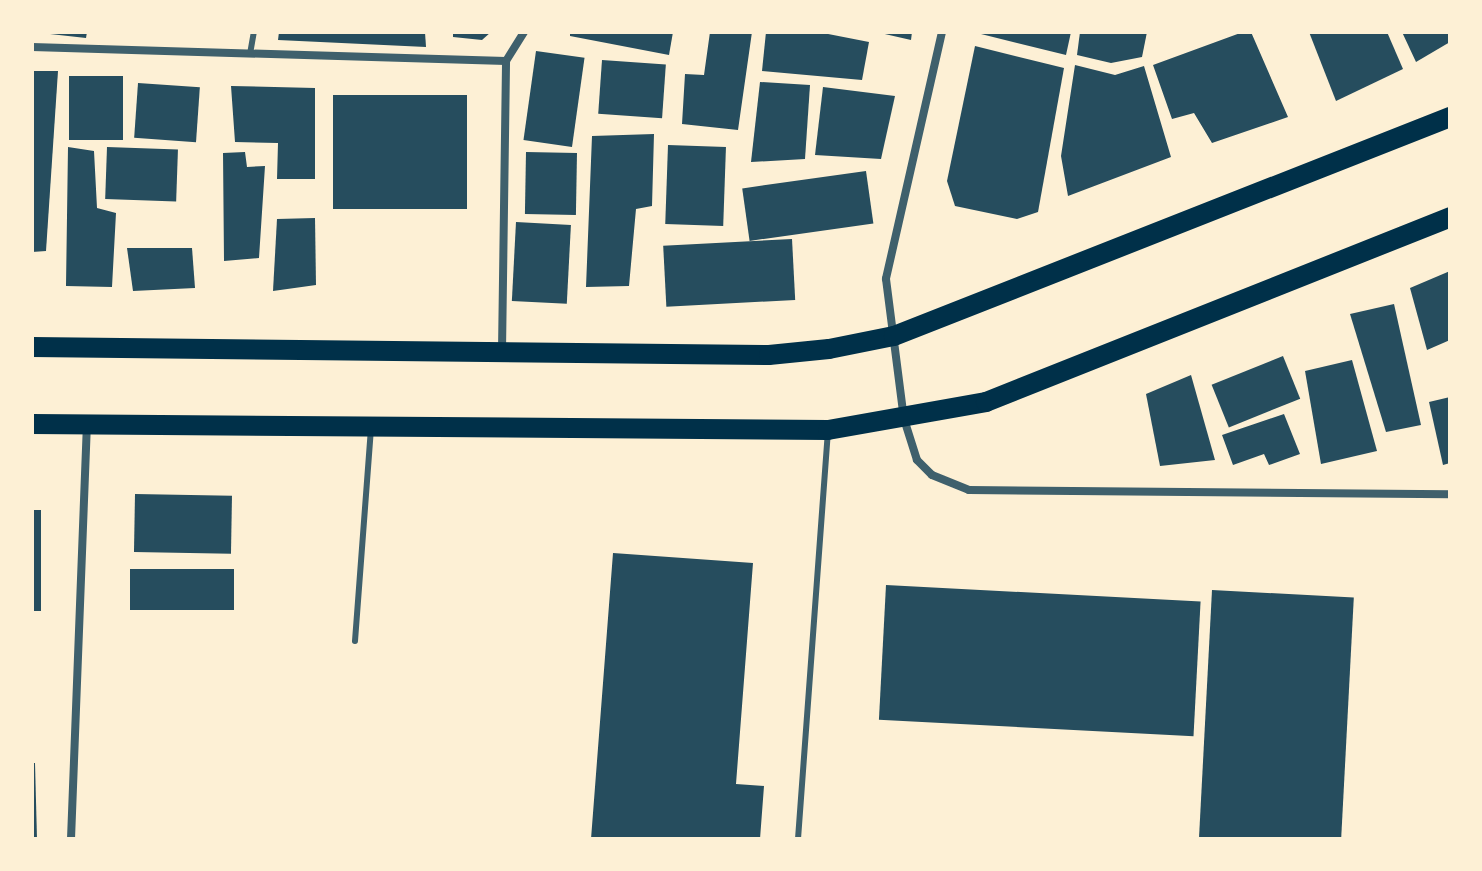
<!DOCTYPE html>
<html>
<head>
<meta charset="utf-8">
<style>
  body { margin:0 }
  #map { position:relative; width:1482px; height:871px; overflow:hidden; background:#fdf0d5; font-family:"Nunito Sans",sans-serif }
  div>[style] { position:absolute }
  .building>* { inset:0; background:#264d5e; transform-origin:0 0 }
  .service>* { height:6px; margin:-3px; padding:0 3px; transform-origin:3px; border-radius:3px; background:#3f606c }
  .minor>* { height:8px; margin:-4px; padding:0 4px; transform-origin:4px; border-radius:4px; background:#3f606c }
  .primary>* { height:20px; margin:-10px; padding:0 10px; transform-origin:10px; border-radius:10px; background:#003049 }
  span { translate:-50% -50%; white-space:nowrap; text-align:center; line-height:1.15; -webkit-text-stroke:6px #fdf0d5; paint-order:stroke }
  .frame { position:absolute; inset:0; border:34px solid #fdf0d5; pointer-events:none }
</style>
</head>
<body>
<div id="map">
  <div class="building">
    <i style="clip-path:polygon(32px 32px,87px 32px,86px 38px)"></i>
    <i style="clip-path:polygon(279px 32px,425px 32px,426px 47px,278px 40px)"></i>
    <i style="clip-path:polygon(453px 32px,491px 32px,482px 40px,453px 37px)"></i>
    <i style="clip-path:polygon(570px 32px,673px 32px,669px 55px,570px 36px)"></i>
    <i style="clip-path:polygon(710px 32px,752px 32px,738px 130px,682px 124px,685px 74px,704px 75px)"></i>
    <i style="clip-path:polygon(766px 32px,818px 32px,869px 42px,862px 80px,762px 71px)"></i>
    <i style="clip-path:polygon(876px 32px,912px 32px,911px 40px)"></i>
    <i style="clip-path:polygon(973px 32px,1071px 32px,1066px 55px)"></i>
    <i style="clip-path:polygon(1080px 32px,1147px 32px,1142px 57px,1111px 63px,1077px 55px)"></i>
    <i style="clip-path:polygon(1243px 32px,1251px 32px,1288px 117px,1212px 143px,1194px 113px,1172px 119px,1153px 65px)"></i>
    <i style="clip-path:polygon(1309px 32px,1387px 32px,1403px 69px,1336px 101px)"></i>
    <i style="clip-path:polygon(1402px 32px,1450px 32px,1450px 42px,1416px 62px)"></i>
    <i style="clip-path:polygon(975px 46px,1064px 68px,1038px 212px,1017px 219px,955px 206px,947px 181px)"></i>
    <i style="left:536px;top:51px;width:49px;height:90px;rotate:8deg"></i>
    <i style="left:602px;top:60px;width:64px;height:54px;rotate:4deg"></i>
    <i style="clip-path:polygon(1075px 65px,1115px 75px,1144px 66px,1171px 157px,1068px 196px,1061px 156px)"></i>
    <i style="clip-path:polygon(32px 71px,58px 71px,46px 251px,32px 252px)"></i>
    <i style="left:69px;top:76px;width:54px;height:64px"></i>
    <i style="clip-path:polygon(760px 82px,810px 85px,805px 159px,751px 162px)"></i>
    <i style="left:138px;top:83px;width:62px;height:55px;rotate:4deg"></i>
    <i style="clip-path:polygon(231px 86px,315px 88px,315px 179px,277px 179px,278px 143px,235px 142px)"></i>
    <i style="clip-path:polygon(823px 87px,895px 96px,881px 159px,815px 155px)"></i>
    <i style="left:333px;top:95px;width:134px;height:114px"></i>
    <i style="clip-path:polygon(654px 134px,652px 206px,636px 209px,629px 286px,586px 287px,592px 136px)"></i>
    <i style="left:668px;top:145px;width:58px;height:79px;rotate:2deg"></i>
    <i style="clip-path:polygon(68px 147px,94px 151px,97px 208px,116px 213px,112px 287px,66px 286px)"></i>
    <i style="left:107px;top:147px;width:71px;height:52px;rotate:2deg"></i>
    <i style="clip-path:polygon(245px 152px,247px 167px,265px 166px,259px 258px,224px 261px,223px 153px)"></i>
    <i style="left:526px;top:152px;width:51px;height:62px;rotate:1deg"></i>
    <i style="left:866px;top:171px;width:53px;height:125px;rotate:82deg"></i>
    <i style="clip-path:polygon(315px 218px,316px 285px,273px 291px,277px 219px)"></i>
    <i style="left:516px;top:222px;width:55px;height:79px;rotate:3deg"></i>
    <i style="left:792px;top:239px;width:61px;height:129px;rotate:87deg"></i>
    <i style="clip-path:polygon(127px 248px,192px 248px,195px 288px,133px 291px)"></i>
    <i style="clip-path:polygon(1450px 271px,1450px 340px,1427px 350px,1410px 288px)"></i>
    <i style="clip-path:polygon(1394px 304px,1421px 425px,1386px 432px,1350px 314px)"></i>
    <i style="left:1283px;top:356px;width:46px;height:77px;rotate:68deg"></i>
    <i style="clip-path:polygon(1352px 360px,1377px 451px,1321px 464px,1305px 371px)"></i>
    <i style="clip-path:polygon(1191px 375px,1215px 460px,1160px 466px,1146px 394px)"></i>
    <i style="clip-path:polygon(1450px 397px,1450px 463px,1443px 465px,1429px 402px)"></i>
    <i style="clip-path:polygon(1284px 414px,1300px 454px,1269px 465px,1264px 454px,1233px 465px,1222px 435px)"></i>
    <i style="left:135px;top:494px;width:97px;height:58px;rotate:1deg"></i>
    <i style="left:32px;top:510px;width:9px;height:101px"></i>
    <i style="clip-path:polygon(613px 553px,753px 563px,736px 784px,764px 786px,760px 839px,591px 839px)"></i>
    <i style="left:130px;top:569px;width:104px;height:41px"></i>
    <i style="left:886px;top:585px;width:315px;height:135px;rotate:3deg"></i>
    <i style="left:1212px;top:590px;width:142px;height:249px;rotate:3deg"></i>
    <i style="clip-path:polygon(32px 763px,35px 763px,37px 839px,32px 839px)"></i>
  </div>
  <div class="service">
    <i style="left:250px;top:54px;width:22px;rotate:-80deg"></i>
    <i style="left:355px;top:641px;width:213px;rotate:-85.7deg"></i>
    <i style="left:798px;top:839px;width:408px;rotate:-85.8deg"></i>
  </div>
  <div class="minor">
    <i style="left:942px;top:32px;width:253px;rotate:102.8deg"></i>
    <i style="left:886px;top:279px;width:141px;rotate:82.7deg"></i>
    <i style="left:904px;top:419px;width:43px;rotate:72.4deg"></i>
    <i style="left:917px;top:460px;width:21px;rotate:45deg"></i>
    <i style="left:932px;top:475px;width:40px;rotate:22deg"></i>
    <i style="left:969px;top:490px;width:481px;rotate:0.5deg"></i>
    <i style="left:32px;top:47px;width:474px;rotate:1.7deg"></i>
    <i style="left:506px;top:61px;width:34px;rotate:-58deg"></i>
    <i style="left:502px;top:351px;width:290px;rotate:-89.2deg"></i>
    <i style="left:71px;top:839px;width:413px;rotate:-87.8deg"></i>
  </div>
  <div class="primary">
    <i style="left:32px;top:347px;width:737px;rotate:0.62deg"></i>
    <i style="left:769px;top:355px;width:60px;rotate:-5.7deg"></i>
    <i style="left:829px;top:349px;width:66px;rotate:-11.3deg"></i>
    <i style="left:894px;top:336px;width:598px;rotate:-21.5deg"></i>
    <i style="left:32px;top:424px;width:796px;rotate:0.43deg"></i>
    <i style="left:828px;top:430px;width:160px;rotate:-10deg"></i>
    <i style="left:986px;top:402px;width:500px;rotate:-21.7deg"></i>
  </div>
  <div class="frame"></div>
</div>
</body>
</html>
